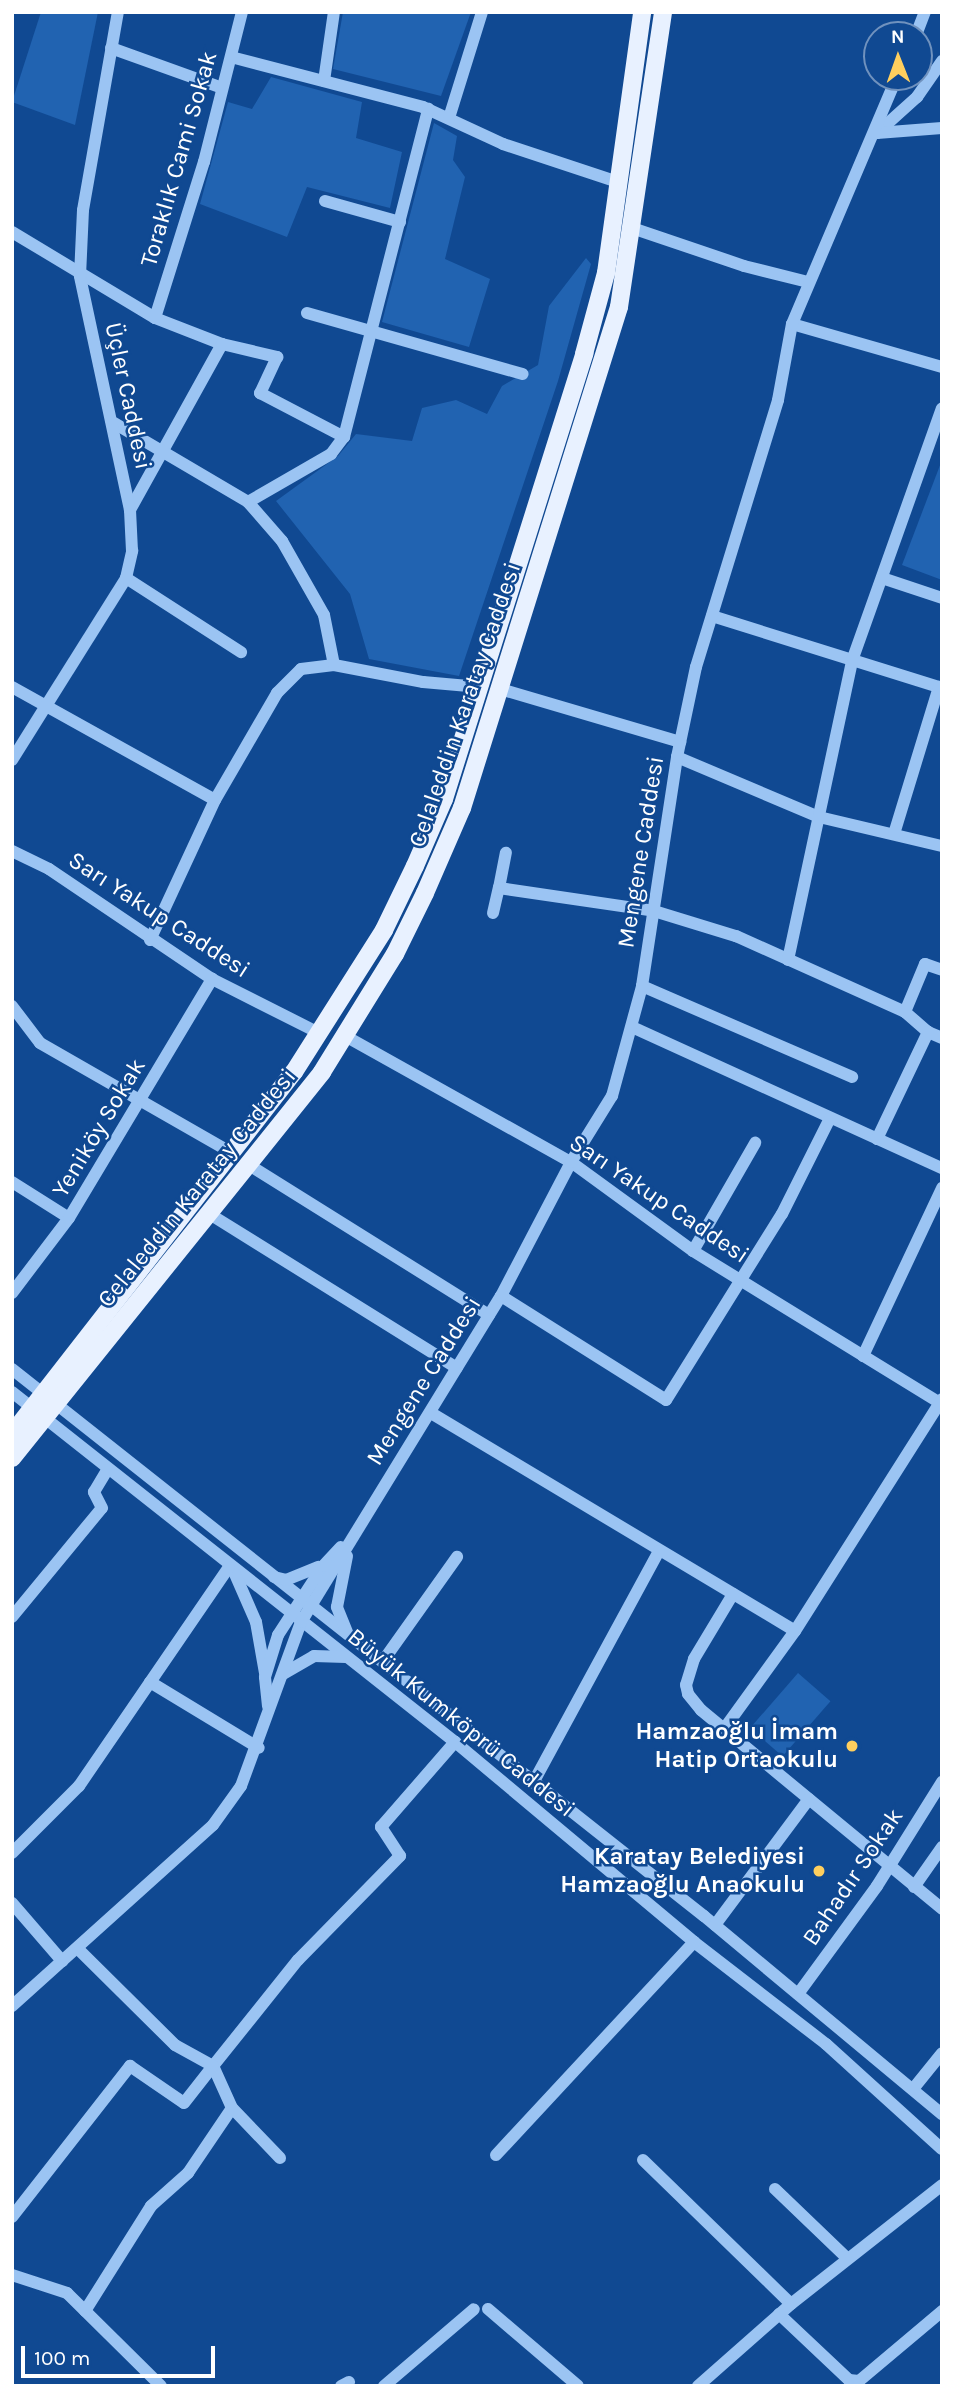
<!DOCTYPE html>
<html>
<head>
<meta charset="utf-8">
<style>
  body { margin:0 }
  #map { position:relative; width:954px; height:2398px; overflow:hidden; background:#104992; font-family:Karla,sans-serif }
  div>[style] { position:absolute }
  .green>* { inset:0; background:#2163b1; transform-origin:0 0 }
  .minor>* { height:12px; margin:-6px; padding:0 6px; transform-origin:6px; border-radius:6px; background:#9bc4f3 }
  .major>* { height:18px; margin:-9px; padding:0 9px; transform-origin:9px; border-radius:9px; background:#e8f1ff }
  .dots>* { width:19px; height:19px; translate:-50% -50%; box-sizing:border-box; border:4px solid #104992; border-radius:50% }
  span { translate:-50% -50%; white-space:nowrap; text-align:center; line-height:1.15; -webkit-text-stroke:5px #104992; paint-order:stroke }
  .street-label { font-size:24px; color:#fff }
  .poi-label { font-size:24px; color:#fff; font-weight:700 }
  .right { translate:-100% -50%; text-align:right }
  .frame { position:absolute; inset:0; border:14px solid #fff; pointer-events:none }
  .north { position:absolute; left:863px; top:21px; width:70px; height:70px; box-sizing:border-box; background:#104992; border:2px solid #7092be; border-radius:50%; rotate:359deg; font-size:19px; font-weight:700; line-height:28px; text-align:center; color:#fff }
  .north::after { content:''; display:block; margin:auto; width:24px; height:32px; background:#ffcf5e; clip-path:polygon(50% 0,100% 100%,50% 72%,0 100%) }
  .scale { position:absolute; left:21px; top:2346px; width:194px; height:32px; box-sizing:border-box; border:4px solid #fff; border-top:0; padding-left:9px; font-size:21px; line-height:24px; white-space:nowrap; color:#fff; -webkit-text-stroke:5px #104992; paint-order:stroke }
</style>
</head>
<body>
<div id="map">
  <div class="green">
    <i style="clip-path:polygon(41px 12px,98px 12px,75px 125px,12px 102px)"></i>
    <i style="clip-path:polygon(343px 12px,471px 12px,441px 96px,333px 69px)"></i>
    <i style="clip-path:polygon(271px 77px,362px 102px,356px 138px,402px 152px,390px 208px,307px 187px,287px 237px,200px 204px,228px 102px,252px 109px)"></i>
    <i style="clip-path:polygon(434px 123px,457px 136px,453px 160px,465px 177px,445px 259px,490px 279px,469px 347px,382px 322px)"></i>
    <i style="clip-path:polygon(586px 258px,591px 264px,558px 381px,459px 676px,369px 659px,350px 594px,276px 501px,338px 456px,356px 434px,412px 441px,422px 408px,456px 400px,487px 414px,502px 386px,538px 365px,549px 306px)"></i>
    <i style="clip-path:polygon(942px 460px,942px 580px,902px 565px)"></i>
    <i style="left:798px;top:1673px;width:43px;height:73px;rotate:41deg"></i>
  </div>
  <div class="minor">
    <i style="left:916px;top:35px;width:25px;rotate:-69deg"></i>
    <i style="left:111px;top:48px;width:118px;rotate:19.8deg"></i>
    <i style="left:231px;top:57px;width:198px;rotate:14.6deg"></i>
    <i style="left:423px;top:107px;width:88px;rotate:24.8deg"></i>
    <i style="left:503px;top:144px;width:121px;rotate:18.3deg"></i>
    <i style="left:324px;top:81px;width:70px;rotate:-81.8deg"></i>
    <i style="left:449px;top:118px;width:111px;rotate:-72.7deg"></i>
    <i style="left:877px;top:133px;width:54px;rotate:-42deg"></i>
    <i style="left:917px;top:97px;width:44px;rotate:-55.2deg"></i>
    <i style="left:877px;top:133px;width:65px;rotate:-4.4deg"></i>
    <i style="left:325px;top:201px;width:78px;rotate:15.6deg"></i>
    <i style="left:632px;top:228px;width:118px;rotate:18.7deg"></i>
    <i style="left:744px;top:266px;width:66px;rotate:14deg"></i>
    <i style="left:12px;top:232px;width:167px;rotate:31deg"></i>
    <i style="left:155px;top:318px;width:72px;rotate:21.2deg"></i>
    <i style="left:222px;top:344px;width:190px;rotate:119deg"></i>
    <i style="left:307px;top:313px;width:224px;rotate:15.8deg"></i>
    <i style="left:155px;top:318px;width:164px;rotate:-72.6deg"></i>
    <i style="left:204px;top:162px;width:155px;rotate:-75.8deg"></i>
    <i style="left:792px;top:324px;width:156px;rotate:16deg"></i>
    <i style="left:222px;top:344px;width:57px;rotate:13.3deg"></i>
    <i style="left:277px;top:357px;width:40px;rotate:115deg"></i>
    <i style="left:260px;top:393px;width:95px;rotate:27.6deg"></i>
    <i style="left:114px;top:423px;width:156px;rotate:30.5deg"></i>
    <i style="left:248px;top:502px;width:52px;rotate:48.9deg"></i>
    <i style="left:282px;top:541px;width:85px;rotate:60.4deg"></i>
    <i style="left:324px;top:615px;width:51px;rotate:78.7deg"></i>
    <i style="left:248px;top:502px;width:96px;rotate:-30deg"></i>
    <i style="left:331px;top:454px;width:21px;rotate:-53deg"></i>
    <i style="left:344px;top:437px;width:339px;rotate:-75.6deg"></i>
    <i style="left:126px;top:578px;width:137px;rotate:32.8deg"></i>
    <i style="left:882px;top:578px;width:63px;rotate:18.4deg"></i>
    <i style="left:712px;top:616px;width:241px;rotate:17.4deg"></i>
    <i style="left:12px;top:687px;width:232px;rotate:29.1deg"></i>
    <i style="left:500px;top:689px;width:188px;rotate:16.4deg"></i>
    <i style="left:677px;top:757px;width:154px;rotate:22.9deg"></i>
    <i style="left:819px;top:817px;width:126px;rotate:13.3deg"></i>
    <i style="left:12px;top:760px;width:215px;rotate:-57.9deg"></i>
    <i style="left:126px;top:578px;width:28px;rotate:-77deg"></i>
    <i style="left:132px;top:551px;width:41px;rotate:-92.8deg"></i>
    <i style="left:130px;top:510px;width:239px;rotate:-102.1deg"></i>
    <i style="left:80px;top:276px;width:66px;rotate:-87.4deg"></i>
    <i style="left:83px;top:210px;width:201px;rotate:-80deg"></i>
    <i style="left:894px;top:834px;width:154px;rotate:-73deg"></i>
    <i style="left:12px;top:851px;width:41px;rotate:25.9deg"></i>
    <i style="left:49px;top:869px;width:197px;rotate:34deg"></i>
    <i style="left:212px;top:979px;width:122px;rotate:26.8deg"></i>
    <i style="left:499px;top:888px;width:36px;rotate:-79deg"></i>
    <i style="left:493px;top:913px;width:26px;rotate:-77deg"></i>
    <i style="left:499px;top:888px;width:157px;rotate:8.4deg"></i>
    <i style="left:654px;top:911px;width:86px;rotate:17deg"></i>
    <i style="left:736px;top:936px;width:185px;rotate:24.2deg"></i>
    <i style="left:905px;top:1012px;width:30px;rotate:41deg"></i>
    <i style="left:150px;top:940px;width:154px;rotate:-65.1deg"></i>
    <i style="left:215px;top:800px;width:124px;rotate:-59.9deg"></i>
    <i style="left:277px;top:693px;width:34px;rotate:-45deg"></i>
    <i style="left:301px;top:669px;width:33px;rotate:-7deg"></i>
    <i style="left:334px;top:665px;width:91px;rotate:10.8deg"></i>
    <i style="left:423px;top:682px;width:57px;rotate:5deg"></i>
    <i style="left:788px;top:960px;width:309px;rotate:-77.9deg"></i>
    <i style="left:853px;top:658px;width:265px;rotate:-70.4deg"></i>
    <i style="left:642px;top:986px;width:229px;rotate:23.4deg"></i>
    <i style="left:12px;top:1006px;width:46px;rotate:52.9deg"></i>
    <i style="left:40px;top:1043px;width:219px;rotate:29.8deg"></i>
    <i style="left:905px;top:1012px;width:52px;rotate:-67.4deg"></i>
    <i style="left:925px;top:964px;width:18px;rotate:19deg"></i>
    <i style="left:632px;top:1027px;width:341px;rotate:24.5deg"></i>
    <i style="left:347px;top:1037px;width:257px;rotate:29.2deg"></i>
    <i style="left:571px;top:1162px;width:151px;rotate:36.1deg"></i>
    <i style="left:693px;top:1251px;width:292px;rotate:31.6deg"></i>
    <i style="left:877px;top:1139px;width:119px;rotate:-64.5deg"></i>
    <i style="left:928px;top:1032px;width:15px;rotate:23deg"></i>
    <i style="left:249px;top:1165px;width:283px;rotate:32deg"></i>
    <i style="left:12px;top:1182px;width:67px;rotate:32.3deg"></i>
    <i style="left:208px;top:1213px;width:293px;rotate:31.9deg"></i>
    <i style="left:693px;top:1251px;width:125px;rotate:-60.1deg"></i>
    <i style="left:12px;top:1293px;width:94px;rotate:-52.8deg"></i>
    <i style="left:69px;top:1218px;width:279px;rotate:-59.1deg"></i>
    <i style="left:501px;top:1296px;width:195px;rotate:32.2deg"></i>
    <i style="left:666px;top:1400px;width:219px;rotate:-58.1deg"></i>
    <i style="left:782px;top:1214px;width:107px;rotate:-63.4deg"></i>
    <i style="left:863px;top:1356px;width:186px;rotate:-64.8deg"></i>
    <i style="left:12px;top:1369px;width:882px;rotate:38.33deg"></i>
    <i style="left:704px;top:1916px;width:310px;rotate:39.8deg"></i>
    <i style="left:12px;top:1392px;width:565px;rotate:38.31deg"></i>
    <i style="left:455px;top:1742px;width:312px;rotate:39.9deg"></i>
    <i style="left:694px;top:1942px;width:167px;rotate:37.7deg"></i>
    <i style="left:826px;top:2044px;width:156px;rotate:42.2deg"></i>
    <i style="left:431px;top:1413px;width:424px;rotate:30.9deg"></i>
    <i style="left:235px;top:1574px;width:52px;rotate:66.4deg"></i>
    <i style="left:256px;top:1622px;width:52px;rotate:80deg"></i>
    <i style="left:274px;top:1577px;width:12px;rotate:14deg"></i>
    <i style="left:286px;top:1580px;width:35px;rotate:-22deg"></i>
    <i style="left:733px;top:1594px;width:76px;rotate:121deg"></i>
    <i style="left:694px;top:1659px;width:27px;rotate:107deg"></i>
    <i style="left:686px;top:1685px;width:9px;rotate:77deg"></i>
    <i style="left:688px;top:1694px;width:21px;rotate:51deg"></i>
    <i style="left:701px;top:1710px;width:313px;rotate:39.5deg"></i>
    <i style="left:12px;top:1617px;width:141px;rotate:-50.5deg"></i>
    <i style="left:102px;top:1508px;width:18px;rotate:-117deg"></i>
    <i style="left:94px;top:1492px;width:26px;rotate:-59deg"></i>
    <i style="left:347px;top:1632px;width:27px;rotate:-112deg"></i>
    <i style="left:337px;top:1607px;width:52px;rotate:-78.9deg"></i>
    <i style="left:383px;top:1661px;width:128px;rotate:-54.6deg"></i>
    <i style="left:283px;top:1674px;width:36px;rotate:-30deg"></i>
    <i style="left:314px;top:1656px;width:32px;rotate:2deg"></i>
    <i style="left:150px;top:1682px;width:127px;rotate:31.2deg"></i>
    <i style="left:268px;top:1706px;width:29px;rotate:-96deg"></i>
    <i style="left:265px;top:1677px;width:44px;rotate:-72.8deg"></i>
    <i style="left:278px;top:1635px;width:82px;rotate:-56.9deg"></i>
    <i style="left:323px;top:1566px;width:26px;rotate:-47deg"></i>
    <i style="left:724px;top:1729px;width:121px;rotate:-54.1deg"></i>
    <i style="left:795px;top:1631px;width:275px;rotate:-57.6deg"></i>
    <i style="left:533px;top:1783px;width:264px;rotate:-61.5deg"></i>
    <i style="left:12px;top:1853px;width:95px;rotate:-45deg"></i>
    <i style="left:79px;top:1786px;width:265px;rotate:-55.6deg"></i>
    <i style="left:914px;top:1887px;width:49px;rotate:-55deg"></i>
    <i style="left:12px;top:1903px;width:77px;rotate:49.2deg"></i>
    <i style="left:715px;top:1925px;width:157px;rotate:-53.3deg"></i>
    <i style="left:798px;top:1994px;width:134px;rotate:-53.8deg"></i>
    <i style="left:877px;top:1886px;width:123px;rotate:-58deg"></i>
    <i style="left:12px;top:2006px;width:270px;rotate:-42deg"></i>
    <i style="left:213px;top:1825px;width:48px;rotate:-54.3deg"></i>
    <i style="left:241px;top:1786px;width:175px;rotate:-69.9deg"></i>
    <i style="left:301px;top:1622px;width:382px;rotate:-58.5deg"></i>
    <i style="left:501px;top:1296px;width:151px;rotate:-62.4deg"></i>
    <i style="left:571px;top:1162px;width:78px;rotate:-58.2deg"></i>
    <i style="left:612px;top:1096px;width:114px;rotate:-74.7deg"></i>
    <i style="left:642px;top:986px;width:232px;rotate:-81.3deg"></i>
    <i style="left:677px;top:757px;width:92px;rotate:-78.1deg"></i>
    <i style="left:696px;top:667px;width:279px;rotate:-72.9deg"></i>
    <i style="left:778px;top:400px;width:77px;rotate:-79.6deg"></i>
    <i style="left:792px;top:324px;width:268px;rotate:-67deg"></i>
    <i style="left:913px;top:2089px;width:46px;rotate:-51.1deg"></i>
    <i style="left:496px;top:2155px;width:291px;rotate:-47.1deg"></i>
    <i style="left:280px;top:2158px;width:69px;rotate:-133.8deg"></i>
    <i style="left:232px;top:2108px;width:46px;rotate:-114.3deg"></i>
    <i style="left:213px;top:2066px;width:136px;rotate:-51.3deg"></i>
    <i style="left:298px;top:1960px;width:146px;rotate:-45.6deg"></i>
    <i style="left:400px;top:1856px;width:35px;rotate:-123deg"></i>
    <i style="left:381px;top:1827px;width:113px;rotate:-49deg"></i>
    <i style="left:643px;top:2160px;width:206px;rotate:44.2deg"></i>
    <i style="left:775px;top:2189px;width:100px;rotate:43.8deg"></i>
    <i style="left:12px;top:2217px;width:192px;rotate:-52deg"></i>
    <i style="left:130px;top:2066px;width:65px;rotate:34.4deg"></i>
    <i style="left:184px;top:2103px;width:47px;rotate:-51.9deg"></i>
    <i style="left:213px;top:2066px;width:43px;rotate:-151.1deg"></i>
    <i style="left:175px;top:2045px;width:136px;rotate:-135.3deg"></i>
    <i style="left:12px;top:2275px;width:58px;rotate:18.1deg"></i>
    <i style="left:67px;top:2293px;width:132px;rotate:44.7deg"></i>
    <i style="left:488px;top:2309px;width:118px;rotate:40.5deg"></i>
    <i style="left:85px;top:2311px;width:124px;rotate:-57.8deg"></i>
    <i style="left:151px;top:2206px;width:50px;rotate:-41.7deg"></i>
    <i style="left:188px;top:2173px;width:78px;rotate:-55.9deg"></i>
    <i style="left:779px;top:2314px;width:96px;rotate:43.3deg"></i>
    <i style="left:849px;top:2380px;width:10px;rotate:6deg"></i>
    <i style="left:859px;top:2381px;width:109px;rotate:-40.1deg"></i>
    <i style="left:341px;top:2386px;width:9px;rotate:-27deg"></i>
    <i style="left:384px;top:2386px;width:118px;rotate:-40.5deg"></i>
    <i style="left:698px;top:2386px;width:124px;rotate:-41.4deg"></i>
    <i style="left:791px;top:2304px;width:192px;rotate:-38.2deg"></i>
  </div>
  <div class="major">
    <i style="left:12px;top:1434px;width:459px;rotate:-52.1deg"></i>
    <i style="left:294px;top:1072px;width:168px;rotate:-57.6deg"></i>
    <i style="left:384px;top:930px;width:71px;rotate:-64.2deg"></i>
    <i style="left:415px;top:866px;width:73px;rotate:-66.6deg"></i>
    <i style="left:444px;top:799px;width:467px;rotate:-72.5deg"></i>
    <i style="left:584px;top:354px;width:84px;rotate:-74.8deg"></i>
    <i style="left:606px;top:273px;width:263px;rotate:-82.1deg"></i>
    <i style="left:12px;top:1458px;width:495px;rotate:-51.2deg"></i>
    <i style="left:322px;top:1072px;width:139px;rotate:-58.3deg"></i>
    <i style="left:395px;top:954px;width:68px;rotate:-63.8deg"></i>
    <i style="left:425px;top:893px;width:93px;rotate:-66.5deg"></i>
    <i style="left:462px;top:808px;width:525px;rotate:-72.6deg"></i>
    <i style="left:619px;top:307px;width:298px;rotate:-81.5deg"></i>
  </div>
  <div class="dots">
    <i style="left:852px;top:1746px;background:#ffcf5e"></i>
    <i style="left:819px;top:1871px;background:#ffcf5e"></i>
  </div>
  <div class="street-label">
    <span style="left:179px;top:159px;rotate:-74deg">Toraklık Cami Sokak</span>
    <span style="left:128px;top:396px;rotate:78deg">Üçler Caddesi</span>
    <span style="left:465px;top:705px;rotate:-71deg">Celaleddin Karatay Caddesi</span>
    <span style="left:641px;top:852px;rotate:-81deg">Mengene Caddesi</span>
    <span style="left:159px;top:915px;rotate:33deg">Sarı Yakup Caddesi</span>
    <span style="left:99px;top:1128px;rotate:-59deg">Yeniköy Sokak</span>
    <span style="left:197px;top:1188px;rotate:-51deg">Celaleddin Karatay Caddesi</span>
    <span style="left:659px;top:1199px;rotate:34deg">Sarı Yakup Caddesi</span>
    <span style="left:424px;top:1381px;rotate:-58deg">Mengene Caddesi</span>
    <span style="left:461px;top:1723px;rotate:39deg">Büyük Kumköprü Caddesi</span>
    <span style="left:853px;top:1877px;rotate:-56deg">Bahadır Sokak</span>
  </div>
  <div class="poi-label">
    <span class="right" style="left:838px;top:1746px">Hamzaoğlu İmam<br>Hatip Ortaokulu</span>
    <span class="right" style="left:805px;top:1871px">Karatay Belediyesi<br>Hamzaoğlu Anaokulu</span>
  </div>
  <div class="frame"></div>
  <div class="north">N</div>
  <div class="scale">100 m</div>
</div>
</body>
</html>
